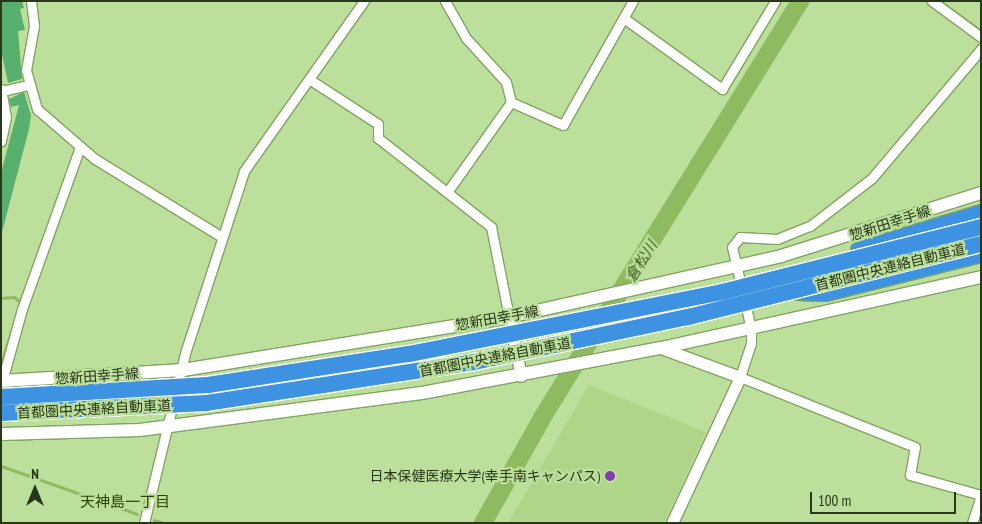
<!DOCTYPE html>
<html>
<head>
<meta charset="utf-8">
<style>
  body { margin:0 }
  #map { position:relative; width:982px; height:524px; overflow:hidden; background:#bcdf9b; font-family:"PT Sans Narrow","Noto Sans JP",sans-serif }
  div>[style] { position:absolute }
  .built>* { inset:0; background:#afd589 }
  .stream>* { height:3px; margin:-1.5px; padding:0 1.5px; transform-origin:1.5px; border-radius:1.5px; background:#8fbb60 }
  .river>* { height:18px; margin:-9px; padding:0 9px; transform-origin:9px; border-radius:9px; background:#8fbb60 }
  .building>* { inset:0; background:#58b06f }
  .roads { filter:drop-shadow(1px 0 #82a362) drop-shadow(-1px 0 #82a362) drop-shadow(0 1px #82a362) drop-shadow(0 -1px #82a362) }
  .minor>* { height:9px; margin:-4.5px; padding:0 4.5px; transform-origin:4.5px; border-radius:4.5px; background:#fff }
  .tertiary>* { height:11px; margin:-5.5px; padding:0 5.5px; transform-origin:5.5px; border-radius:5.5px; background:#fff }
  .secondary>* { height:12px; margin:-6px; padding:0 6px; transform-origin:6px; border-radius:6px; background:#fff }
  .motorway>* { height:16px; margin:-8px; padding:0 8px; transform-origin:8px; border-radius:8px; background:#3d92e2 }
  .bridges { filter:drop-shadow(1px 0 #fff) drop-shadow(-1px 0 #fff) drop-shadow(0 1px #fff) drop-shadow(0 -1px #fff) }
  .motorway-bridge>* { height:16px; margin:-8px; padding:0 8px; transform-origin:8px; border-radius:8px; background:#3d92e2 }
  .dots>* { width:14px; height:14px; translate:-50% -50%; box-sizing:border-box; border:2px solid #bcdf9b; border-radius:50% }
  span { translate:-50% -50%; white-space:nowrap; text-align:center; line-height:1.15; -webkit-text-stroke:4.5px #bcdf9b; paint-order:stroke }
  .street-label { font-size:14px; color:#28361b }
  .poi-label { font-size:14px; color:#28361b }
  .right { translate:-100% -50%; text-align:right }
  .water-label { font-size:15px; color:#3a5617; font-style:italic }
  .neighbourhood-label { font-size:15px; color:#2a4600 }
  .frame { position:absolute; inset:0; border:2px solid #28361b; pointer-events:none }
  .north { position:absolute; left:10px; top:464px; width:50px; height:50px; -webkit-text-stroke:4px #bcdf9b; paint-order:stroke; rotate:0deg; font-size:14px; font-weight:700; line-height:20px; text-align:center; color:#28361b }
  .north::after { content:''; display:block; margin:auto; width:18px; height:22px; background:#28361b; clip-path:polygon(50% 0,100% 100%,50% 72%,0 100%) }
  .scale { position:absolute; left:810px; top:492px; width:146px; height:22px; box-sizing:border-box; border:2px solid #28361b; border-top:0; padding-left:6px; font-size:15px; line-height:18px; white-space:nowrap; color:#28361b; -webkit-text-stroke:4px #bcdf9b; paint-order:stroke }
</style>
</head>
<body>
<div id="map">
  <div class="built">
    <i style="clip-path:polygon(589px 385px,706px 432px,664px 523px,508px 523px)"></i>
  </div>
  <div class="stream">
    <i style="left:940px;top:1px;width:51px;rotate:36.2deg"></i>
    <i style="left:1px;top:298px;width:13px;rotate:-4deg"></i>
    <i style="left:14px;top:297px;width:6px;rotate:39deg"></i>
    <i style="left:2px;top:361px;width:34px;rotate:-73deg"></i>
    <i style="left:1px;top:466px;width:144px;rotate:19.4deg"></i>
    <i style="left:154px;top:520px;width:10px;rotate:17deg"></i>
  </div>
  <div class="river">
    <i style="left:483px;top:523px;width:126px;rotate:-60.6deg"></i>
    <i style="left:545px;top:413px;width:485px;rotate:-58.2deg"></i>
  </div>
  <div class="building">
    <i style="clip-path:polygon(1px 1px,22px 1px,24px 8px,20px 9px,25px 30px,18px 31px,22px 79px,8px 83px,1px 50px)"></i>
    <i style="clip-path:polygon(24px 92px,31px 115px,29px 129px,1px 236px,1px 173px,19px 105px,11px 107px,9px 99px)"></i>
  </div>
  <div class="roads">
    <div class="minor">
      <i style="left:31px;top:1px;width:25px;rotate:83deg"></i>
      <i style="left:34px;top:26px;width:45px;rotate:100.3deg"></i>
      <i style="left:26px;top:70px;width:41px;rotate:74.2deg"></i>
      <i style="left:37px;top:109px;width:77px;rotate:40.8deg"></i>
      <i style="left:95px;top:159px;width:149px;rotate:31.6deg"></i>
      <i style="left:445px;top:1px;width:43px;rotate:60.4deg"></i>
      <i style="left:466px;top:38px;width:59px;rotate:47.7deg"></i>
      <i style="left:506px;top:82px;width:21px;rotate:76deg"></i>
      <i style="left:511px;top:102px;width:109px;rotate:125.3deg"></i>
      <i style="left:932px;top:1px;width:61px;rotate:36.3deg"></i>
      <i style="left:625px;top:19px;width:120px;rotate:35.8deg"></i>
      <i style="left:722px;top:89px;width:103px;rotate:-58.9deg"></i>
      <i style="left:309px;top:79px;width:82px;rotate:33.1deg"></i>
      <i style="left:378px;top:124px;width:14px;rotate:90deg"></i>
      <i style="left:378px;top:138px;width:144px;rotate:38.2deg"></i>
      <i style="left:491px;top:227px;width:92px;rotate:78.7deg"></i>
      <i style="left:1px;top:89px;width:28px;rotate:80deg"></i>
      <i style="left:6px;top:117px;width:25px;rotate:102deg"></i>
      <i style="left:2px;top:91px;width:27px;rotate:-13deg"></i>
      <i style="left:511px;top:102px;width:57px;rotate:23.9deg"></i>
      <i style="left:563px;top:125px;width:142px;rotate:-60.6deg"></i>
      <i style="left:2px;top:381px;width:75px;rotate:-74.5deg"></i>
      <i style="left:22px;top:309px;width:172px;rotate:-70.3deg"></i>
      <i style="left:981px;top:495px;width:74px;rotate:-164.3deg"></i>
      <i style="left:910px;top:475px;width:28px;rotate:-80deg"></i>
      <i style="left:915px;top:447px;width:188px;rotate:-158.2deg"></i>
      <i style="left:740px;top:377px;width:35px;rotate:-72deg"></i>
      <i style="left:751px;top:344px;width:15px;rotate:-90deg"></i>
      <i style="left:751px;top:329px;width:84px;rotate:-103deg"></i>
      <i style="left:732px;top:247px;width:13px;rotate:-51deg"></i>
      <i style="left:740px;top:237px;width:37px;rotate:3deg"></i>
      <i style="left:777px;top:239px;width:35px;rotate:-22deg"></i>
      <i style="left:810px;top:226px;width:78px;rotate:-37.7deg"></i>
      <i style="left:872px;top:178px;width:169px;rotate:-49.8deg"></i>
      <i style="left:144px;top:523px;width:178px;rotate:-76.4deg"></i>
      <i style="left:186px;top:350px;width:188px;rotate:-72deg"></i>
      <i style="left:244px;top:171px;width:208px;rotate:-54.8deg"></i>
      <i style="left:972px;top:523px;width:29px;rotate:-72deg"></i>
    </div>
    <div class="tertiary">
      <i style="left:509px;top:317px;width:60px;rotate:78.5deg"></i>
      <i style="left:661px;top:348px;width:84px;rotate:20.2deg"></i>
      <i style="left:740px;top:377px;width:161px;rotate:115deg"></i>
    </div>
    <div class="secondary">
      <i style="left:1px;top:381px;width:182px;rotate:-3.5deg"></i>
      <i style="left:183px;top:370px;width:330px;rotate:-9.2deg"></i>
      <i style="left:509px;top:317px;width:279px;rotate:-12.6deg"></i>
      <i style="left:781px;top:256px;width:210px;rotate:-17.5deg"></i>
      <i style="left:1px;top:434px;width:139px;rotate:-1.6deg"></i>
      <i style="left:140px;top:430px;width:284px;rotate:-7.5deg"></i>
      <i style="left:422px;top:393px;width:243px;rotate:-10.7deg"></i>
      <i style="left:661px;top:348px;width:328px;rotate:-12.5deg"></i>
    </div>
    <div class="motorway">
      <i style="left:859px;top:250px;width:127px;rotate:-16.9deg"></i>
      <i style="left:798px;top:292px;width:28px;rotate:2deg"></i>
      <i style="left:826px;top:293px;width:160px;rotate:-14.1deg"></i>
    </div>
  </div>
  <div class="bridges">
    <div class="motorway-bridge">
      <i style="left:1px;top:397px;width:207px;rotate:-3.3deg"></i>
      <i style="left:208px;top:385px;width:203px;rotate:-8.8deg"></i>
      <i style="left:409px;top:354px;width:319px;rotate:-11.2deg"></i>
      <i style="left:722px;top:292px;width:267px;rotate:-14.1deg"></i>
      <i style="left:1px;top:413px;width:206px;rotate:-2.8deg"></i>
      <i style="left:207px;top:403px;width:270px;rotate:-8.7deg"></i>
      <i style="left:474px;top:362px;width:219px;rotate:-11.9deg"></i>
      <i style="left:688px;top:317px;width:302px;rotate:-14deg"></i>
    </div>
  </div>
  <div class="dots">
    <i style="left:610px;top:476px;background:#843daf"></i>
  </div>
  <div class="street-label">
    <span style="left:890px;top:223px;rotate:-18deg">惣新田幸手線</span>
    <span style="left:890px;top:267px;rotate:-14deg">首都圏中央連絡自動車道</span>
    <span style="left:497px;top:318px;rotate:-10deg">惣新田幸手線</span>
    <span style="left:495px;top:357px;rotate:-11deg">首都圏中央連絡自動車道</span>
    <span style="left:97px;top:376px;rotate:-4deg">惣新田幸手線</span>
    <span style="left:94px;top:409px;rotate:-3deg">首都圏中央連絡自動車道</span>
  </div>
  <div class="poi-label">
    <span class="right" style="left:600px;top:476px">日本保健医療大学(幸手南キャンパス)</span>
  </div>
  <div class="water-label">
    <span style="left:641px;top:261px;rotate:-58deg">倉松川</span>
  </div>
  <div class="neighbourhood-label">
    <span style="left:125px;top:502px">天神島一丁目</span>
  </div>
  <div class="frame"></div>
  <div class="north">N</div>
  <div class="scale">100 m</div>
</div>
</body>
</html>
